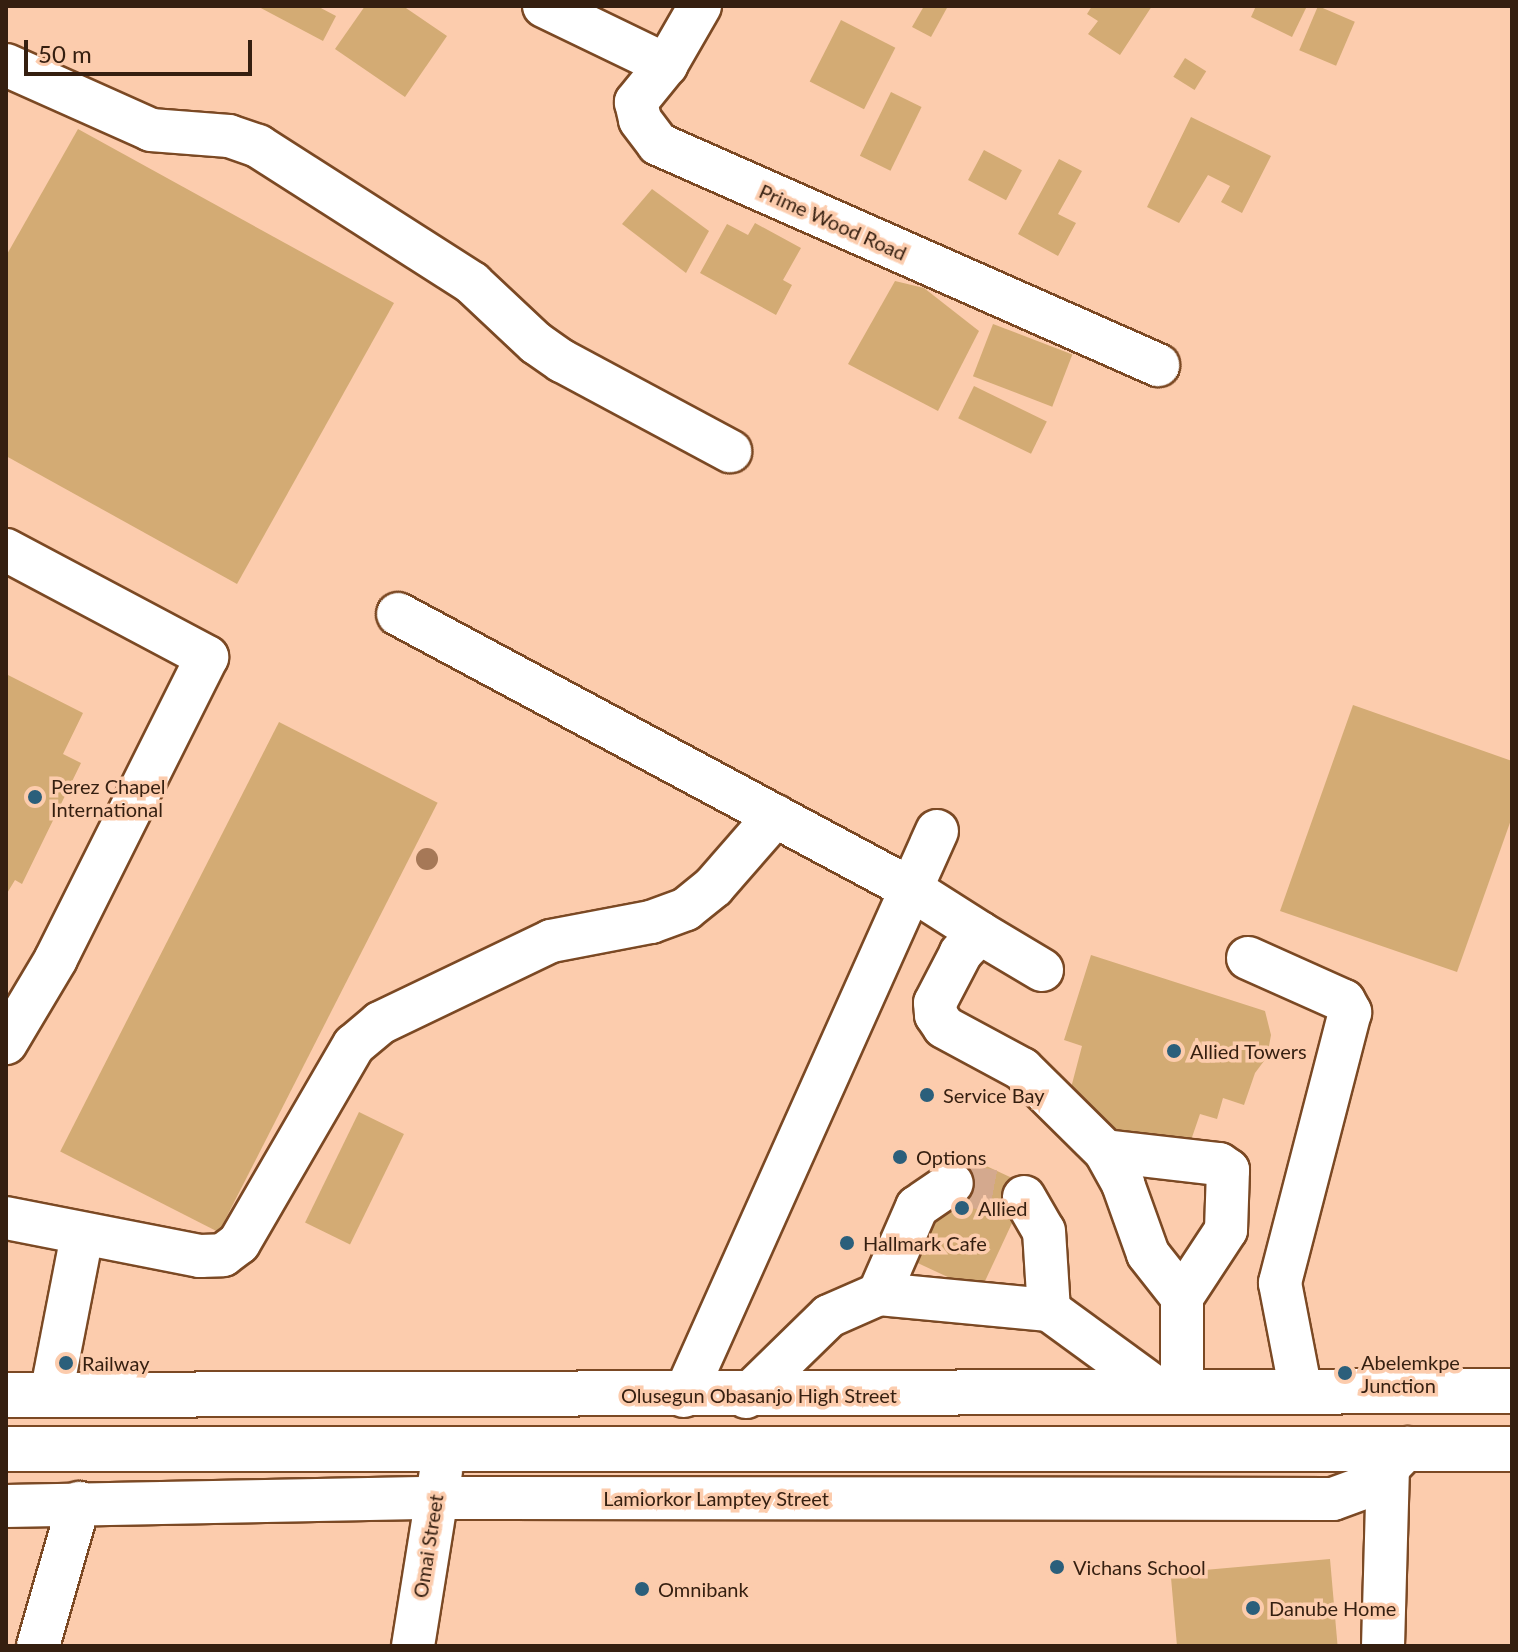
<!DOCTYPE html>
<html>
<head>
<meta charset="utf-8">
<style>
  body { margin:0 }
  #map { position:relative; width:1518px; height:1652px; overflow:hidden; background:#fcccad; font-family:Lato,sans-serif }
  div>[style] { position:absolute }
  .building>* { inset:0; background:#d3ab74; transform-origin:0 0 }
  .minor-tunnel>* { height:42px; margin-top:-21px; transform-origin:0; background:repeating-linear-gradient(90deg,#d4a98e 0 42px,transparent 0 63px) }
  .roads { filter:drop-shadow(2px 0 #7b4924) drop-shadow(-2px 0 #7b4924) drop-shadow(0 2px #7b4924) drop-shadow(0 -2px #7b4924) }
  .minor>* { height:42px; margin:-21px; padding:0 21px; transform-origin:21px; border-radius:21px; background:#fff }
  .major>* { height:44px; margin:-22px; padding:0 22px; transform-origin:22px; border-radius:22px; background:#fff }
  .trees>* { width:22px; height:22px; margin:-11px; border-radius:50%; background:#a67857 }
  .dots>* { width:22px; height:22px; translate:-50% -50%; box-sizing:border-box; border:4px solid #fcccad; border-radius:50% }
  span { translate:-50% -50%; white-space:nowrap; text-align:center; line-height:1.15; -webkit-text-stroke:7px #fcccad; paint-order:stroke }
  .street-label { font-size:20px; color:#351f10 }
  .poi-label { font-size:20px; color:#351f10 }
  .left { translate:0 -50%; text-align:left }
  .frame { position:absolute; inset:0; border:8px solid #351f10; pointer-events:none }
  .scale { position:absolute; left:24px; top:40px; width:228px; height:36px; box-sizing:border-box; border:4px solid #351f10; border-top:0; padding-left:10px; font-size:24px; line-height:28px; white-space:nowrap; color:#351f10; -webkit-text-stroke:6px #fcccad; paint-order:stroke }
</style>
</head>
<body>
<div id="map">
  <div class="building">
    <i style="clip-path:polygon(257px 6px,317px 6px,336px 16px,323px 41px)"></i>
    <i style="clip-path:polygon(365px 6px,403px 6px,447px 36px,405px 97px,335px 49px)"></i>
    <i style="clip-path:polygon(924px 6px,948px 6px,931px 37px,912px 27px)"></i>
    <i style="clip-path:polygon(1092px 6px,1152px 6px,1120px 55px,1088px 34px,1098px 21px,1087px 14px)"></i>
    <i style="clip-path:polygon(1256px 6px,1307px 6px,1292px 37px,1251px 17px)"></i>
    <i style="left:1318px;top:6px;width:40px;height:48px;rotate:23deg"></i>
    <i style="left:841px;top:20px;width:61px;height:69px;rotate:27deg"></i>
    <i style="left:1185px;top:58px;width:25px;height:22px;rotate:32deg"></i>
    <i style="left:891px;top:92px;width:34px;height:71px;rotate:26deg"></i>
    <i style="clip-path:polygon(1191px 117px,1271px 156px,1242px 213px,1221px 202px,1230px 186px,1208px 175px,1179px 223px,1147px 207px)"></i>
    <i style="clip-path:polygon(78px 129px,394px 303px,237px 584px,6px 456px,6px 256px)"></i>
    <i style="left:984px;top:150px;width:43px;height:34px;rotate:28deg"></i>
    <i style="clip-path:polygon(1059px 159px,1082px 171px,1058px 214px,1076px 223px,1058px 256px,1018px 234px)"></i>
    <i style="clip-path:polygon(652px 189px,709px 231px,686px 273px,622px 224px)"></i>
    <i style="clip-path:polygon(755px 223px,801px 248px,783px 280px,792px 285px,776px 315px,700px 273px,727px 224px,748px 235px)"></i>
    <i style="clip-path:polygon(895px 281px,924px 288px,979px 331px,938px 411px,848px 364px)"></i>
    <i style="left:993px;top:324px;width:85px;height:56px;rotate:21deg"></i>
    <i style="left:974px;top:386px;width:81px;height:36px;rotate:26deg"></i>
    <i style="clip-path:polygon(6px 674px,83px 713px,63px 754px,81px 763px,22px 884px,15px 880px,6px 895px)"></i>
    <i style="clip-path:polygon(1353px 705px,1512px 761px,1512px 817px,1457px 972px,1280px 911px)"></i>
    <i style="left:279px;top:722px;width:178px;height:482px;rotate:27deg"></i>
    <i style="clip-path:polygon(1091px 955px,1265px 1011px,1271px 1035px,1267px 1057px,1255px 1073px,1244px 1105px,1223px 1098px,1217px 1119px,1200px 1114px,1189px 1146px,1158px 1136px,1155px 1143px,1090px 1122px,1067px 1103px,1082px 1046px,1064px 1040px)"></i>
    <i style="left:359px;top:1112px;width:50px;height:123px;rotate:26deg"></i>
    <i style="left:965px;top:1156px;width:71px;height:117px;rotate:25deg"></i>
    <i style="left:1330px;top:1559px;width:87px;height:160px;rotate:85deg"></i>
  </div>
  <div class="minor-tunnel">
    <i style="left:952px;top:1183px;width:73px;rotate:11deg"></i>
  </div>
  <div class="roads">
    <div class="minor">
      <i style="left:544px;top:6px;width:136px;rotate:25.8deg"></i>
      <i style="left:700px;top:6px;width:68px;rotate:120deg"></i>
      <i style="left:666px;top:65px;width:48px;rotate:129deg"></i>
      <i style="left:636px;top:102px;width:18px;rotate:77deg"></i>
      <i style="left:640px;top:120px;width:30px;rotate:53deg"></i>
      <i style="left:658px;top:144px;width:547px;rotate:23.85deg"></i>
      <i style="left:6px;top:65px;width:159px;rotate:24.1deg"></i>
      <i style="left:151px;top:130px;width:78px;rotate:4.4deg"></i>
      <i style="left:229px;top:136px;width:31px;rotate:19deg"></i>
      <i style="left:258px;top:146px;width:254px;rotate:32.6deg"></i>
      <i style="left:472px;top:283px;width:88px;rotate:43.2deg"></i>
      <i style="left:536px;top:343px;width:32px;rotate:35deg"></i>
      <i style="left:562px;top:361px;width:191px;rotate:28.2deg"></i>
      <i style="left:6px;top:550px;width:228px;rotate:28deg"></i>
      <i style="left:207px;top:657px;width:338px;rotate:116.6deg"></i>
      <i style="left:56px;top:959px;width:98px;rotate:120.8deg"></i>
      <i style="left:398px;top:614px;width:582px;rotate:28.19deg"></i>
      <i style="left:911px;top:889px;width:82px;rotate:32.5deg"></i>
      <i style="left:1248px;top:958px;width:105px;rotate:24.1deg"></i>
      <i style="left:1344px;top:1001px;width:13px;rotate:61deg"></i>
      <i style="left:1350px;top:1012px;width:280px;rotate:104.5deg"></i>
      <i style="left:1280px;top:1283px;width:106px;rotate:79.1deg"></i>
      <i style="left:1042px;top:970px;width:72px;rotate:-149.2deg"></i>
      <i style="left:980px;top:933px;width:28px;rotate:134deg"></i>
      <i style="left:961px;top:953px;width:56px;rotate:117.5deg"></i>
      <i style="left:935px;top:1003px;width:12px;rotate:85deg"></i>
      <i style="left:936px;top:1015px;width:14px;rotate:56deg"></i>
      <i style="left:944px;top:1027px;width:89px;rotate:28.3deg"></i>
      <i style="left:1022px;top:1069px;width:117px;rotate:44.7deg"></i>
      <i style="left:1105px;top:1151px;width:38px;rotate:61deg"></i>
      <i style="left:1123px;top:1184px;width:74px;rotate:70.3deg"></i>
      <i style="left:1148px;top:1254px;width:55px;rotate:51.7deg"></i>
      <i style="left:1182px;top:1297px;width:93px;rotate:90deg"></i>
      <i style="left:1105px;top:1151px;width:115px;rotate:6.5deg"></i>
      <i style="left:1219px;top:1164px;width:11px;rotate:34deg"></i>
      <i style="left:1228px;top:1170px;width:60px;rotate:91.9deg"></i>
      <i style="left:1226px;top:1230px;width:80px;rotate:123.3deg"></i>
      <i style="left:1024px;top:1197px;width:39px;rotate:60deg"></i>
      <i style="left:1044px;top:1231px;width:79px;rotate:86.4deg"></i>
      <i style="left:6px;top:1218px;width:198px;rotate:11.1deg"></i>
      <i style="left:200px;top:1256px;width:23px;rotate:-2deg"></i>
      <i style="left:223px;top:1255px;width:20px;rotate:-37deg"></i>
      <i style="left:239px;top:1243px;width:229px;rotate:-59.9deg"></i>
      <i style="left:354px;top:1045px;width:34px;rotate:-40deg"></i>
      <i style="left:380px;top:1023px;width:190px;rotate:-25.6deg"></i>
      <i style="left:551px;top:941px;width:102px;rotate:-10.8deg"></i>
      <i style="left:651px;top:922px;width:37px;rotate:-20deg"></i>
      <i style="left:686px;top:909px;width:36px;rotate:-39deg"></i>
      <i style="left:714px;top:886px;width:93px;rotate:-48.9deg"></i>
      <i style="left:879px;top:1294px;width:95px;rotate:-66.4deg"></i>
      <i style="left:917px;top:1207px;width:42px;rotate:-34.4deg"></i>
      <i style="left:51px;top:1395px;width:163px;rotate:-79deg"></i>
      <i style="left:684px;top:1396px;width:619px;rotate:-65.88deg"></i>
      <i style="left:746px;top:1397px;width:116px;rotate:-44.3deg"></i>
      <i style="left:829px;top:1316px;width:55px;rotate:-23.7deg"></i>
      <i style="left:879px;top:1294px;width:171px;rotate:5.4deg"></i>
      <i style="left:1049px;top:1310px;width:137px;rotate:36.1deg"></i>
      <i style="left:6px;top:1506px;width:428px;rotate:-1.1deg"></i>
      <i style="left:434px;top:1498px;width:899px;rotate:0.06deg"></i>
      <i style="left:1333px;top:1499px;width:40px;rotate:-20.2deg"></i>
      <i style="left:1371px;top:1485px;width:52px;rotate:-45.8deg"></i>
      <i style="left:38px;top:1646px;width:149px;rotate:-74deg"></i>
      <i style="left:413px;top:1646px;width:177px;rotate:-80.9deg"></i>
      <i style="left:1383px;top:1646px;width:174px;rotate:-88.4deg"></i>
    </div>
    <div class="major">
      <i style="left:6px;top:1395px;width:1506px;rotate:-0.15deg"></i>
      <i style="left:6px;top:1449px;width:1506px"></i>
    </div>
  </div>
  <div class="trees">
    <i style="left:427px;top:859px"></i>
  </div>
  <div class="dots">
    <i style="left:35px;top:797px;background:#2b5f7b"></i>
    <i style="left:1174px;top:1051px;background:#2b5f7b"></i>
    <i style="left:927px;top:1095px;background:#2b5f7b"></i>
    <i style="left:900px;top:1157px;background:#2b5f7b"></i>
    <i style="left:962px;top:1208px;background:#2b5f7b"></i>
    <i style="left:847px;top:1243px;background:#2b5f7b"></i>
    <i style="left:66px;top:1363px;background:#2b5f7b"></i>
    <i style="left:1345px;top:1373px;background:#2b5f7b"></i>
    <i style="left:1057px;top:1567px;background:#2b5f7b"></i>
    <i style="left:642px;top:1589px;background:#2b5f7b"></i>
    <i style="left:1253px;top:1608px;background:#2b5f7b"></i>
  </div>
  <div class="street-label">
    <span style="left:833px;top:222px;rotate:24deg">Prime Wood Road</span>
    <span style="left:759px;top:1395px">Olusegun Obasanjo High Street</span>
    <span style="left:716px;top:1498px">Lamiorkor Lamptey Street</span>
    <span style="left:428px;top:1546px;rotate:-81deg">Omai Street</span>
  </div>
  <div class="poi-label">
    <span class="left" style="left:51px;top:798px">Perez Chapel<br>International</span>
    <span class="left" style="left:1190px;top:1051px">Allied Towers</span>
    <span class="left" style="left:943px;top:1095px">Service Bay</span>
    <span class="left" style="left:916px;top:1157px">Options</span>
    <span class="left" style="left:978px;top:1208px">Allied</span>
    <span class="left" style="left:863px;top:1243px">Hallmark Cafe</span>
    <span class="left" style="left:1361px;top:1374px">Abelemkpe<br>Junction</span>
    <span class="left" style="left:82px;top:1363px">Railway</span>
    <span class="left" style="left:1073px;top:1567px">Vichans School</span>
    <span class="left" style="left:658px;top:1589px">Omnibank</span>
    <span class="left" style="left:1269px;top:1608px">Danube Home</span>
  </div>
  <div class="frame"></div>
  <div class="scale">50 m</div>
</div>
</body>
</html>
